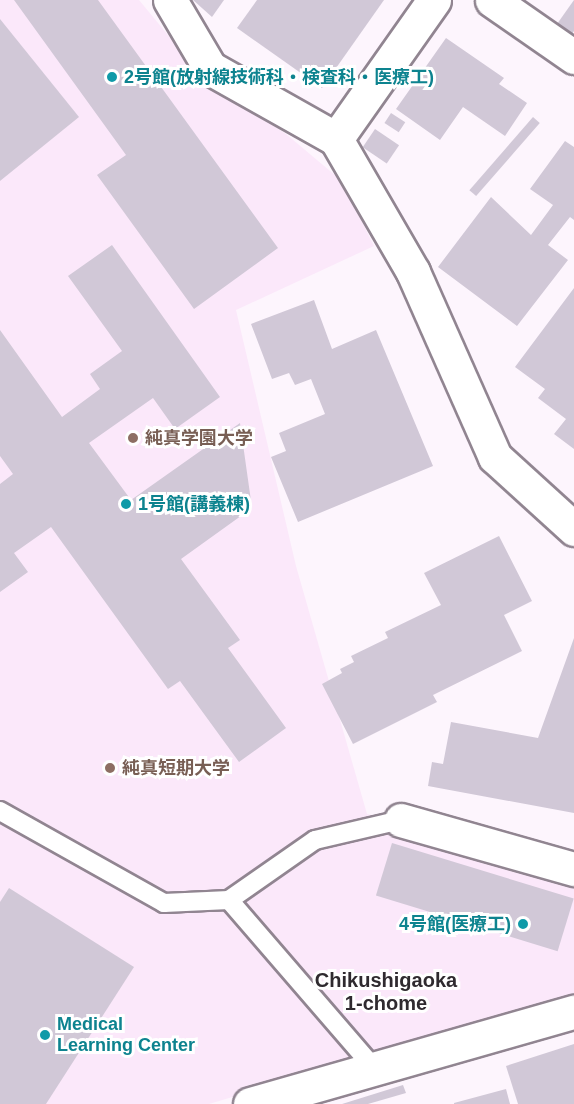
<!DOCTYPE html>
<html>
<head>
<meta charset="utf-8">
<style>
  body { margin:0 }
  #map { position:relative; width:574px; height:1104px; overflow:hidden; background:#fdf5fd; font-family:Helvetica,"Noto Sans JP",sans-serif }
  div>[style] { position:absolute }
  .built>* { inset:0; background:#fbe8fa }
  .building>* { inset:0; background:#d1c8d7; transform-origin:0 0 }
  .roads { filter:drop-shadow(2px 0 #918591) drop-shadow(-2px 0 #918591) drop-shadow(0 2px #918591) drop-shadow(0 -2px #918591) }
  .service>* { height:18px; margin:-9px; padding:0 9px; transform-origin:9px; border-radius:9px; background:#fff }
  .minor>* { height:33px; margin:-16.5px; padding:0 16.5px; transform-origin:16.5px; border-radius:16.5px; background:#fff }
  .dots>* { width:16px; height:16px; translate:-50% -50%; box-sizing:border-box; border:3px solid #fff; border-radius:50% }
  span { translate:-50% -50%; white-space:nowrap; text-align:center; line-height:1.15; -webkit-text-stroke:6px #fff; paint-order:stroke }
  .culture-label { font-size:18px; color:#0d838f; font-weight:700 }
  .left { translate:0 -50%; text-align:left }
  .right { translate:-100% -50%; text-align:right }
  .education-label { font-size:18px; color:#785e54; font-weight:700 }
  .neighbourhood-label { font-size:20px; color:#2f2a2f; font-weight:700 }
</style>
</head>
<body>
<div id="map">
  <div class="built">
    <i style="clip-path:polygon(0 0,139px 0,206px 81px,286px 134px,342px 181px,374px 246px,236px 310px,296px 566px,367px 814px,574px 864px,574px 995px,209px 1104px,0 1104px)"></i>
  </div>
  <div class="building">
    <i style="clip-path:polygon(14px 0,98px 0,278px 248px,194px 309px,97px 175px,126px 155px)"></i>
    <i style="clip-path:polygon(193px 0,224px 0,212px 17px)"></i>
    <i style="clip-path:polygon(257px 0,384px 0,322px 88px,237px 28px)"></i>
    <i style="clip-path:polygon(574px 0,574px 31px,572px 34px,557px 24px)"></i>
    <i style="clip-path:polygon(0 19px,79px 117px,0 181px)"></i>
    <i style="clip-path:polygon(446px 38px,504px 78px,499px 84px,527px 103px,505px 136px,463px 107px,440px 140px,396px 109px)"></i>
    <i style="left:391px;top:113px;width:17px;height:12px;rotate:33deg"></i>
    <i style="left:533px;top:117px;width:9px;height:97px;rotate:41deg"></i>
    <i style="left:375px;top:129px;width:29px;height:22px;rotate:34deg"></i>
    <i style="clip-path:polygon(565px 141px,574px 147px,574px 220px,570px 217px,548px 245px,568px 260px,517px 326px,438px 267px,491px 197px,531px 235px,553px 205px,530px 189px)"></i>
    <i style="clip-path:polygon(112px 245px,220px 397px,175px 429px,153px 398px,89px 443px,131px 500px,240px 423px,252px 508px,181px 559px,240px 640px,228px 648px,286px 728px,239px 762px,180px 681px,168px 689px,51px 527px,14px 553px,28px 572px,0 592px,0 484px,13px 474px,0 456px,0 330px,62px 417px,100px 389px,90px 374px,122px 351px,68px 276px)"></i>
    <i style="clip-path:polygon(574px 288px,574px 449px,554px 434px,566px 419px,538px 398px,545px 389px,515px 367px)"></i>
    <i style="clip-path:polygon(314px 300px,332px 349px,376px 330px,433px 466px,298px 522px,271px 457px,286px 451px,279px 433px,325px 414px,311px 379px,295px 385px,289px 373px,272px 379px,251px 324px)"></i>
    <i style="clip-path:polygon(499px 536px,532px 601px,504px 615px,522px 651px,433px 695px,437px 702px,353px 744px,322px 684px,342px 673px,340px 669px,354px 662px,351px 656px,388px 638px,385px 632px,441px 605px,424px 573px)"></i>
    <i style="clip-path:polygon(574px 638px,574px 813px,428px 786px,432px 762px,443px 764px,451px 722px,538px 738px)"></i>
    <i style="left:392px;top:843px;width:190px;height:55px;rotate:17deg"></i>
    <i style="clip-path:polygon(9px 888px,134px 967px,46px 1104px,0 1104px,0 902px)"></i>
    <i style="clip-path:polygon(574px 1044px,574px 1104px,518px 1104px,506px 1066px)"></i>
    <i style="clip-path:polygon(403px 1085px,406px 1093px,368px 1104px,342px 1104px)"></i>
    <i style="clip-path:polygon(506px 1089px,510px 1104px,454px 1104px,454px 1103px)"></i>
  </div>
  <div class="roads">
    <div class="service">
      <i style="left:0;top:811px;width:188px;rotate:29.3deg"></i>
      <i style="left:164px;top:903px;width:65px;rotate:-2.6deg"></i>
      <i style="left:229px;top:900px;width:222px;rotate:49.2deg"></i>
      <i style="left:229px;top:900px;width:105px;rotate:-34.9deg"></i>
      <i style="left:315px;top:840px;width:88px;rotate:-13.1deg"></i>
    </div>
    <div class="minor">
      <i style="left:170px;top:0;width:79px;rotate:59.5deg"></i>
      <i style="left:210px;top:68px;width:145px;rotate:29.4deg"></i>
      <i style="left:336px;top:139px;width:154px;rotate:59.9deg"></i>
      <i style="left:413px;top:272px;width:202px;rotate:66.1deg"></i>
      <i style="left:495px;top:457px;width:107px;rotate:42.3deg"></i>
      <i style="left:492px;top:0;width:100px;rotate:34.8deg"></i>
      <i style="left:336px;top:139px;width:170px;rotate:-54.8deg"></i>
      <i style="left:401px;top:820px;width:180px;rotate:15.8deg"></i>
      <i style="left:250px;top:1104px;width:337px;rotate:-15.9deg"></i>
    </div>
  </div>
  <div class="dots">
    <i style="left:112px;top:77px;background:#0f9aa8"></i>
    <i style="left:133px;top:438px;background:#8d6e63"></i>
    <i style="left:126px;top:504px;background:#0f9aa8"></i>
    <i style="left:110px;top:768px;background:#8d6e63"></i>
    <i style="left:523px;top:924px;background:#0f9aa8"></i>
    <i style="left:45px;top:1035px;background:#0f9aa8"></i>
  </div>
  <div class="culture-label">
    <span class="left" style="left:124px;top:77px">2号館(放射線技術科・検査科・医療工)</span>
    <span class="left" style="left:138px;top:504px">1号館(講義棟)</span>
    <span class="right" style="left:511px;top:924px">4号館(医療工)</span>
    <span class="left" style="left:57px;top:1035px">Medical<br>Learning Center</span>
  </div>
  <div class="education-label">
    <span class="left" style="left:145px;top:438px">純真学園大学</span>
    <span class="left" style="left:122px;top:768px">純真短期大学</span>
  </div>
  <div class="neighbourhood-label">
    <span style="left:386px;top:992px">Chikushigaoka<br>1-chome</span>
  </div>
</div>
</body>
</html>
